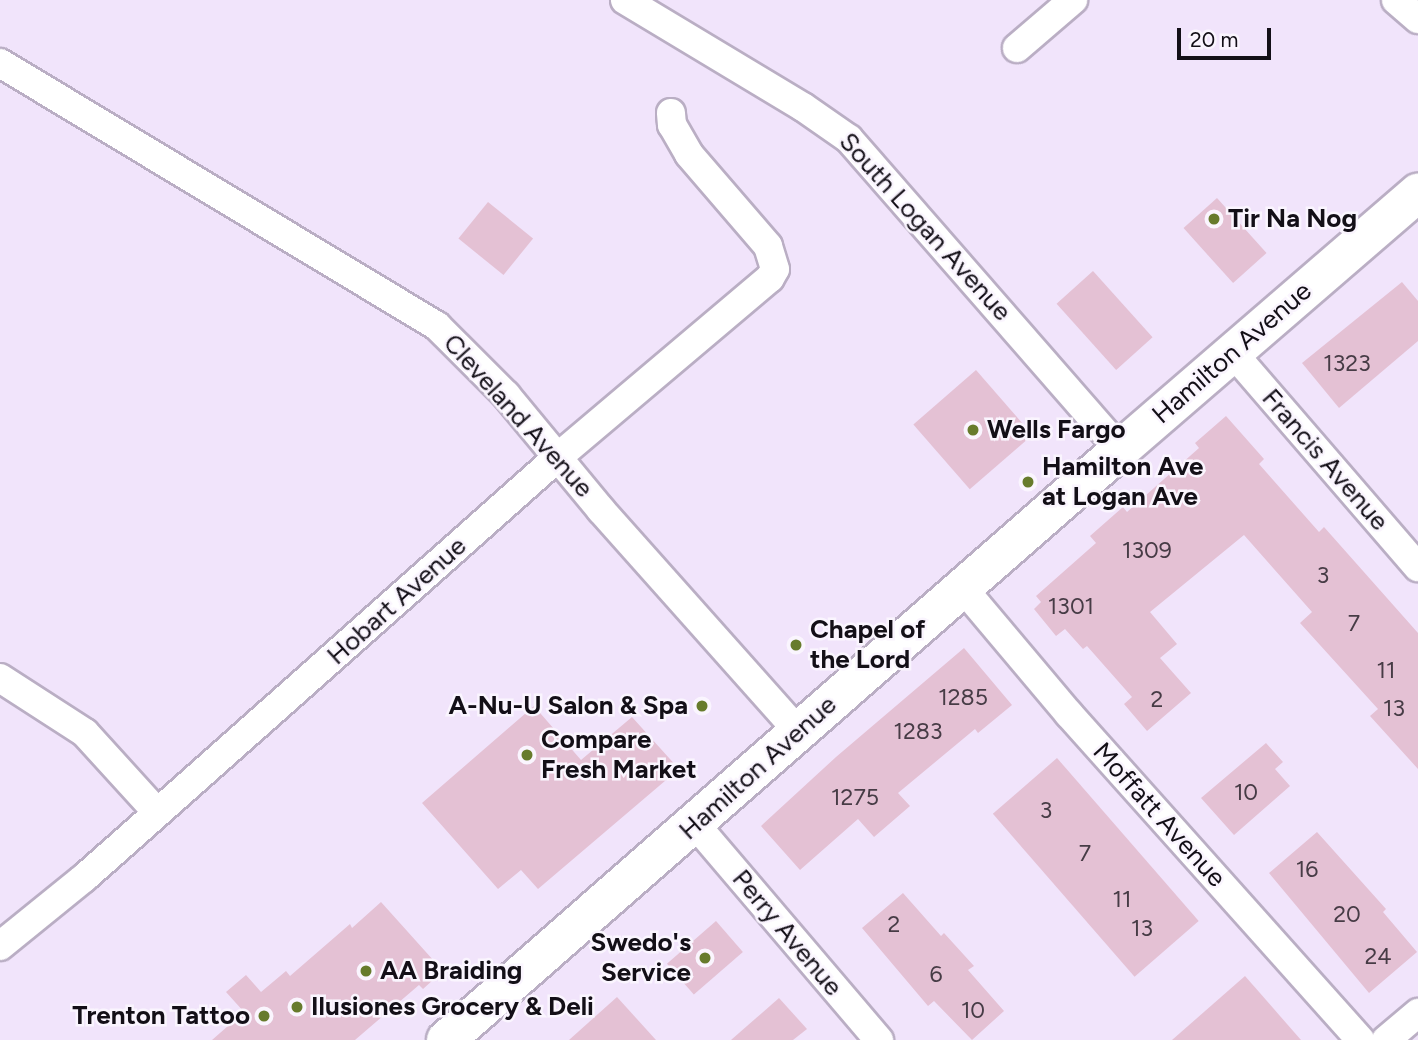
<!DOCTYPE html>
<html>
<head>
<meta charset="utf-8">
<style>
  body { margin:0 }
  #map { position:relative; width:1418px; height:1040px; overflow:hidden; background:#f1e4fb; font-family:Figtree,sans-serif }
  div>[style] { position:absolute }
  .building>* { inset:0; background:#e4c1d4; transform-origin:0 0 }
  .roads { filter:drop-shadow(2px 0 #baaec4) drop-shadow(-2px 0 #baaec4) drop-shadow(0 2px #baaec4) drop-shadow(0 -2px #baaec4) }
  .minor>* { height:28px; margin:-14px; padding:0 14px; transform-origin:14px; border-radius:14px; background:#fff }
  .secondary>* { height:38px; margin:-19px; padding:0 19px; transform-origin:19px; border-radius:19px; background:#fff }
  .dots>* { width:19px; height:19px; translate:-50% -50%; box-sizing:border-box; border:4px solid #faf5fe; border-radius:50% }
  span { translate:-50% -50%; white-space:nowrap; text-align:center; line-height:1.15; -webkit-text-stroke:5px #faf5fe; paint-order:stroke }
  .number-label { font-size:23px; color:#473c46 }
  .number-label span { -webkit-text-stroke-width:0 }
  .poi-label { font-size:26px; color:#130f17; font-weight:700 }
  .left { translate:0 -50%; text-align:left }
  .right { translate:-100% -50%; text-align:right }
  .street-label { font-size:26px; color:#130f17 }
  .scale { position:absolute; left:1177px; top:28px; width:94px; height:32px; box-sizing:border-box; border:4px solid #130f17; border-top:0; padding-left:9px; font-size:21px; line-height:24px; white-space:nowrap; color:#130f17; -webkit-text-stroke:5px #faf5fe; paint-order:stroke }
</style>
</head>
<body>
<div id="map">
  <div class="building">
    <i style="left:1217px;top:198px;width:74px;height:45px;rotate:48deg"></i>
    <i style="left:488px;top:202px;width:58px;height:47px;rotate:39deg"></i>
    <i style="left:1093px;top:271px;width:89px;height:49px;rotate:48deg"></i>
    <i style="clip-path:polygon(1402px 282px,1418px 301px,1418px 341px,1339px 408px,1302px 363px)"></i>
    <i style="left:976px;top:370px;width:86px;height:83px;rotate:49deg"></i>
    <i style="clip-path:polygon(1226px 416px,1264px 459px,1259px 464px,1319px 532px,1324px 527px,1418px 633px,1418px 769px,1370px 716px,1378px 709px,1300px 623px,1312px 612px,1244px 535px,1150px 612px,1177px 644px,1160px 658px,1191px 693px,1147px 731px,1124px 704px,1132px 697px,1087px 646px,1083px 649px,1065px 629px,1056px 636px,1034px 609px,1041px 602px,1036px 596px,1096px 543px,1090px 536px,1123px 507px,1127px 512px,1199px 448px,1195px 443px)"></i>
    <i style="clip-path:polygon(964px 648px,1012px 705px,978px 733px,975px 729px,898px 793px,910px 806px,874px 837px,858px 819px,800px 870px,761px 826px,836px 757px)"></i>
    <i style="clip-path:polygon(534px 706px,581px 760px,632px 717px,679px 769px,538px 889px,521px 870px,498px 889px,422px 803px)"></i>
    <i style="clip-path:polygon(1266px 743px,1283px 762px,1275px 769px,1290px 786px,1234px 835px,1201px 798px)"></i>
    <i style="left:1057px;top:758px;width:216px;height:85px;rotate:49deg"></i>
    <i style="clip-path:polygon(1317px 832px,1386px 909px,1383px 912px,1417px 952px,1369px 993px,1269px 873px)"></i>
    <i style="clip-path:polygon(903px 893px,941px 936px,944px 933px,974px 966px,968px 970px,1004px 1011px,972px 1040px,934px 1001px,928px 1006px,862px 928px)"></i>
    <i style="clip-path:polygon(381px 902px,443px 971px,423px 989px,419px 985px,355px 1040px,212px 1040px,244px 1012px,226px 992px,246px 975px,261px 992px,286px 971px,290px 976px,350px 924px,352px 928px)"></i>
    <i style="left:716px;top:921px;width:41px;height:65px;rotate:49deg"></i>
    <i style="clip-path:polygon(1245px 976px,1301px 1040px,1172px 1040px)"></i>
    <i style="clip-path:polygon(617px 997px,656px 1040px,569px 1040px)"></i>
    <i style="clip-path:polygon(779px 998px,807px 1029px,793px 1040px,731px 1040px)"></i>
  </div>
  <div class="roads">
    <div class="minor">
      <i style="left:625px;top:0;width:208px;rotate:31deg"></i>
      <i style="left:803px;top:107px;width:56px;rotate:34.8deg"></i>
      <i style="left:849px;top:139px;width:413px;rotate:48.9deg"></i>
      <i style="left:1396px;top:0;width:29px;rotate:41deg"></i>
      <i style="left:1017px;top:48px;width:74px;rotate:-40.6deg"></i>
      <i style="left:0;top:63px;width:510px;rotate:31.04deg"></i>
      <i style="left:437px;top:326px;width:98px;rotate:45deg"></i>
      <i style="left:506px;top:395px;width:149px;rotate:50.4deg"></i>
      <i style="left:601px;top:510px;width:296px;rotate:48.3deg"></i>
      <i style="left:1233px;top:353px;width:283px;rotate:49.2deg"></i>
      <i style="left:962px;top:587px;width:166px;rotate:49.9deg"></i>
      <i style="left:1069px;top:714px;width:437px;rotate:48.2deg"></i>
      <i style="left:0;top:678px;width:101px;rotate:32.9deg"></i>
      <i style="left:85px;top:733px;width:105px;rotate:47.7deg"></i>
      <i style="left:695px;top:824px;width:284px;rotate:49.6deg"></i>
      <i style="left:0;top:946px;width:108px;rotate:-39deg"></i>
      <i style="left:84px;top:878px;width:634px;rotate:-41.61deg"></i>
      <i style="left:558px;top:457px;width:277px;rotate:-40.2deg"></i>
      <i style="left:770px;top:278px;width:10px;rotate:-61deg"></i>
      <i style="left:775px;top:269px;width:24px;rotate:-107deg"></i>
      <i style="left:768px;top:246px;width:121px;rotate:-130.7deg"></i>
      <i style="left:689px;top:154px;width:34px;rotate:-120deg"></i>
      <i style="left:672px;top:125px;width:12px;rotate:-95deg"></i>
      <i style="left:1386px;top:1040px;width:42px;rotate:-40.2deg"></i>
    </div>
    <div class="secondary">
      <i style="left:446px;top:1040px;width:896px;rotate:-41.2deg"></i>
      <i style="left:1120px;top:450px;width:394px;rotate:-40.8deg"></i>
    </div>
  </div>
  <div class="dots">
    <i style="left:1214px;top:219px;background:#677b2c"></i>
    <i style="left:973px;top:430px;background:#677b2c"></i>
    <i style="left:1028px;top:482px;background:#677b2c"></i>
    <i style="left:796px;top:645px;background:#677b2c"></i>
    <i style="left:702px;top:706px;background:#677b2c"></i>
    <i style="left:527px;top:755px;background:#677b2c"></i>
    <i style="left:705px;top:958px;background:#677b2c"></i>
    <i style="left:366px;top:971px;background:#677b2c"></i>
    <i style="left:297px;top:1007px;background:#677b2c"></i>
    <i style="left:264px;top:1016px;background:#677b2c"></i>
  </div>
  <div class="number-label">
    <span style="left:1347px;top:363px">1323</span>
    <span style="left:1147px;top:550px">1309</span>
    <span style="left:1323px;top:575px">3</span>
    <span style="left:1071px;top:606px">1301</span>
    <span style="left:1354px;top:623px">7</span>
    <span style="left:1386px;top:670px">11</span>
    <span style="left:963px;top:697px">1285</span>
    <span style="left:1157px;top:699px">2</span>
    <span style="left:1394px;top:708px">13</span>
    <span style="left:918px;top:731px">1283</span>
    <span style="left:1246px;top:792px">10</span>
    <span style="left:855px;top:797px">1275</span>
    <span style="left:1046px;top:810px">3</span>
    <span style="left:1085px;top:853px">7</span>
    <span style="left:1307px;top:869px">16</span>
    <span style="left:1122px;top:899px">11</span>
    <span style="left:1347px;top:914px">20</span>
    <span style="left:894px;top:924px">2</span>
    <span style="left:1142px;top:928px">13</span>
    <span style="left:1378px;top:956px">24</span>
    <span style="left:936px;top:974px">6</span>
    <span style="left:973px;top:1010px">10</span>
  </div>
  <div class="poi-label">
    <span class="left" style="left:1228px;top:219px">Tir Na Nog</span>
    <span class="left" style="left:987px;top:430px">Wells Fargo</span>
    <span class="left" style="left:1042px;top:482px">Hamilton Ave<br>at Logan Ave</span>
    <span class="left" style="left:810px;top:645px">Chapel of<br>the Lord</span>
    <span class="right" style="left:688px;top:706px">A-Nu-U Salon &amp; Spa</span>
    <span class="left" style="left:541px;top:755px">Compare<br>Fresh Market</span>
    <span class="right" style="left:691px;top:958px">Swedo's<br>Service</span>
    <span class="left" style="left:380px;top:971px">AA Braiding</span>
    <span class="left" style="left:311px;top:1007px">Ilusiones Grocery &amp; Deli</span>
    <span class="right" style="left:250px;top:1016px">Trenton Tattoo</span>
  </div>
  <div class="street-label">
    <span style="left:925px;top:227px;rotate:48deg">South Logan Avenue</span>
    <span style="left:1232px;top:353px;rotate:-41deg">Hamilton Avenue</span>
    <span style="left:518px;top:416px;rotate:48deg">Cleveland Avenue</span>
    <span style="left:1325px;top:460px;rotate:49deg">Francis Avenue</span>
    <span style="left:397px;top:601px;rotate:-42deg">Hobart Avenue</span>
    <span style="left:758px;top:768px;rotate:-42deg">Hamilton Avenue</span>
    <span style="left:1159px;top:815px;rotate:48deg">Moffatt Avenue</span>
    <span style="left:787px;top:933px;rotate:50deg">Perry Avenue</span>
  </div>
  <div class="scale">20 m</div>
</div>
</body>
</html>
